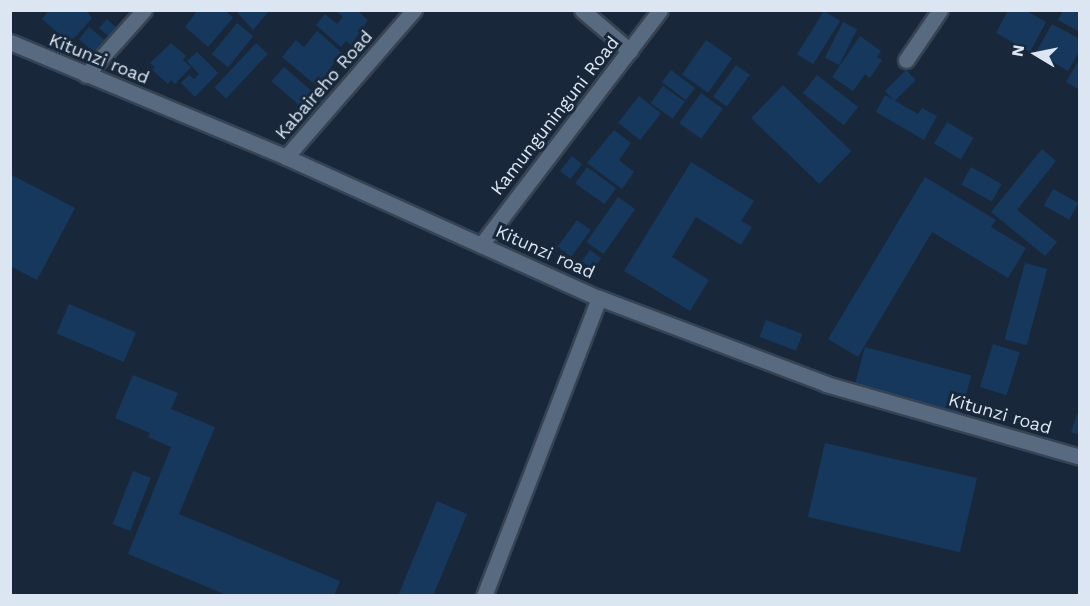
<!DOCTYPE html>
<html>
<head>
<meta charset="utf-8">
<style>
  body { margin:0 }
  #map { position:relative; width:1090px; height:606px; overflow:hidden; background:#18283a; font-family:"Work Sans",sans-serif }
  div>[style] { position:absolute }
  .building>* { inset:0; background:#16385c; transform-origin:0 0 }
  .roads { filter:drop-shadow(2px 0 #374353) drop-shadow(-2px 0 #374353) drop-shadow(0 2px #374353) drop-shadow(0 -2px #374353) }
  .street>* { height:15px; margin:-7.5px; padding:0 7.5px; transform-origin:7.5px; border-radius:7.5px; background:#586a80 }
  .secondary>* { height:15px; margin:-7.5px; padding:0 7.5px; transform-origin:7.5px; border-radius:7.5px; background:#586a80 }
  span { translate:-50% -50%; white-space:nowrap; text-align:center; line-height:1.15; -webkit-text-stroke:6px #18283a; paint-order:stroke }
  .street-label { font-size:18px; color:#dbe6f2 }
  .frame { position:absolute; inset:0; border:12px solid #dbe6f2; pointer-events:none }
  .north { position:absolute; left:1006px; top:24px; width:60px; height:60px; -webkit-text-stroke:4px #18283a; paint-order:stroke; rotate:280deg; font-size:16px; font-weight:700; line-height:24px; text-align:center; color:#dbe6f2 }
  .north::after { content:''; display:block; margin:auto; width:21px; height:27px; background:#dbe6f2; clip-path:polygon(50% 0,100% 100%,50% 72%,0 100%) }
</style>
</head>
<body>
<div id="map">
  <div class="building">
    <i style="clip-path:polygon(49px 10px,86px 10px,92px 18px,70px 43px,42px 19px)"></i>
    <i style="clip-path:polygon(198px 10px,225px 10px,233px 18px,208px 47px,185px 27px)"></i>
    <i style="clip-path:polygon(235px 10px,270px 10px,253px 30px)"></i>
    <i style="clip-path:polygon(335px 10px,357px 10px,368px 20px,351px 45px,346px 41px,341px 47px,316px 25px,325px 14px,337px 24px,343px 17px)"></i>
    <i style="clip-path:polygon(1008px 10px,1025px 10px,1046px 22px,1030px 52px,996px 33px)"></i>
    <i style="clip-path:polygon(1063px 10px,1080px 10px,1080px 32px,1058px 20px)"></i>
    <i style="left:824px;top:11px;width:19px;height:51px;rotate:32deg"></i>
    <i style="left:107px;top:19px;width:15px;height:12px;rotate:42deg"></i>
    <i style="left:843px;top:22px;width:16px;height:40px;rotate:27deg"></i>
    <i style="left:237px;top:23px;width:21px;height:40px;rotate:39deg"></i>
    <i style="clip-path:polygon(1052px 24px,1080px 39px,1080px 50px,1068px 71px,1036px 52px)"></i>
    <i style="left:89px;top:27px;width:25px;height:16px;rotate:40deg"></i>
    <i style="clip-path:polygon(317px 31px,341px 52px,318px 87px,282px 57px,296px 40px,304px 47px)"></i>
    <i style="clip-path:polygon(860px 36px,881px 51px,877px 57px,882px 60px,870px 78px,865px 74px,853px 91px,832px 77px)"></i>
    <i style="left:706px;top:40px;width:32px;height:42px;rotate:35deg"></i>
    <i style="clip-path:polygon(171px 43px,186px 56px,183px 60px,191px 67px,175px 84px,171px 80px,168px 84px,152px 70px,155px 67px,150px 63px)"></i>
    <i style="left:256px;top:43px;width:16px;height:61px;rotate:43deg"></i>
    <i style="clip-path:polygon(197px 52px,218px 73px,195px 97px,181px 83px,189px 75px,194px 79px,199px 74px,187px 61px)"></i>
    <i style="clip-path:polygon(1080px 58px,1080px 90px,1066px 82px)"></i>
    <i style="left:736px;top:65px;width:17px;height:39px;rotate:36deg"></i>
    <i style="left:284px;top:67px;width:53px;height:19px;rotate:41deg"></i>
    <i style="left:671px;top:70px;width:30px;height:15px;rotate:37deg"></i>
    <i style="left:906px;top:70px;width:14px;height:30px;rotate:45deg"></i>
    <i style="left:817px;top:75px;width:52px;height:23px;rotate:38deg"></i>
    <i style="left:783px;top:85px;width:95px;height:46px;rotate:44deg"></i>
    <i style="left:663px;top:86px;width:27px;height:21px;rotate:36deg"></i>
    <i style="left:701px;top:93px;width:27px;height:37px;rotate:36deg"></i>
    <i style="clip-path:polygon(885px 95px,918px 114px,922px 108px,937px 116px,924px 140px,876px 112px)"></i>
    <i style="left:639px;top:96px;width:28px;height:34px;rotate:38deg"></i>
    <i style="left:947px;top:122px;width:31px;height:25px;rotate:31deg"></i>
    <i style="clip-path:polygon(614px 130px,631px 143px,619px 160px,634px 172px,622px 189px,587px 163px)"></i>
    <i style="clip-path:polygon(1042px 149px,1056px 161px,1017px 210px,1057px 242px,1045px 256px,991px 212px)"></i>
    <i style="left:572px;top:156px;width:13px;height:19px;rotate:39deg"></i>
    <i style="clip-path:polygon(691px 162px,754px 201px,741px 221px,752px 227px,741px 245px,696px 217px,672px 257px,709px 280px,690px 311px,624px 271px)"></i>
    <i style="left:587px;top:167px;width:36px;height:20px;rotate:36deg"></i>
    <i style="left:971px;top:167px;width:35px;height:20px;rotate:29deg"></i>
    <i style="clip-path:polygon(10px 174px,75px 208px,37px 280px,10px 266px)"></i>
    <i style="clip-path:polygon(925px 177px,996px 220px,991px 227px,1026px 248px,1008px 278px,932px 232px,858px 357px,828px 339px)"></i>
    <i style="left:1053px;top:189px;width:29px;height:19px;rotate:29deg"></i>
    <i style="left:618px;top:197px;width:21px;height:55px;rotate:35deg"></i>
    <i style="left:577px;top:220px;width:17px;height:33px;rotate:36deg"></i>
    <i style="left:590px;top:250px;width:14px;height:14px;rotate:36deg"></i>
    <i style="left:1025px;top:263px;width:23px;height:79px;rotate:15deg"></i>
    <i style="left:69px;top:304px;width:73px;height:32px;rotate:23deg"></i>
    <i style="left:766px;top:320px;width:39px;height:18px;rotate:21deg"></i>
    <i style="left:993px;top:344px;width:28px;height:45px;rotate:17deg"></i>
    <i style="left:865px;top:347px;width:110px;height:41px;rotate:15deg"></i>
    <i style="clip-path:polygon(133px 375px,178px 393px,171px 409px,215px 427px,179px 514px,340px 581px,334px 596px,229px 596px,128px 554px,171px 447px,148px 437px,150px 433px,115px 418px)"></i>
    <i style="clip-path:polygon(1079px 409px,1080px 409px,1080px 435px,1071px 432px)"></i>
    <i style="left:825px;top:443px;width:156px;height:76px;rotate:13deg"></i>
    <i style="left:133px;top:471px;width:19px;height:57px;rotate:21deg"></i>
    <i style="clip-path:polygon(437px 501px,467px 514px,433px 596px,398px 596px)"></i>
  </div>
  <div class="roads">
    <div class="street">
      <i style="left:582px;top:10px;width:63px;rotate:40.5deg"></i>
      <i style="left:906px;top:60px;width:60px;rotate:-55.8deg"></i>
      <i style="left:86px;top:75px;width:87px;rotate:-48.3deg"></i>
      <i style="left:286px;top:157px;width:195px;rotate:-49deg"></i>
      <i style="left:481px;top:245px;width:295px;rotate:-52.7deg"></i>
      <i style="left:484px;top:596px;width:319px;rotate:-68.9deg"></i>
    </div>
    <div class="secondary">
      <i style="left:10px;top:42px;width:299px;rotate:22.6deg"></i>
      <i style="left:286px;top:157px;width:343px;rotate:24.3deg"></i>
      <i style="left:599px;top:298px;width:243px;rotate:20.7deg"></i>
      <i style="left:826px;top:384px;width:264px;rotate:16deg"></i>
    </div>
  </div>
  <div class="street-label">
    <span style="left:99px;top:59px;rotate:22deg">Kitunzi road</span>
    <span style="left:324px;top:85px;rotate:-49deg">Kabaireho Road</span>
    <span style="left:555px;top:116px;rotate:-52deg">Kamunguninguni Road</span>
    <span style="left:545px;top:252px;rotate:24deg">Kitunzi road</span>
    <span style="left:1000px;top:414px;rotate:16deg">Kitunzi road</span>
  </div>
  <div class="frame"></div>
  <div class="north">N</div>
</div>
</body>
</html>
